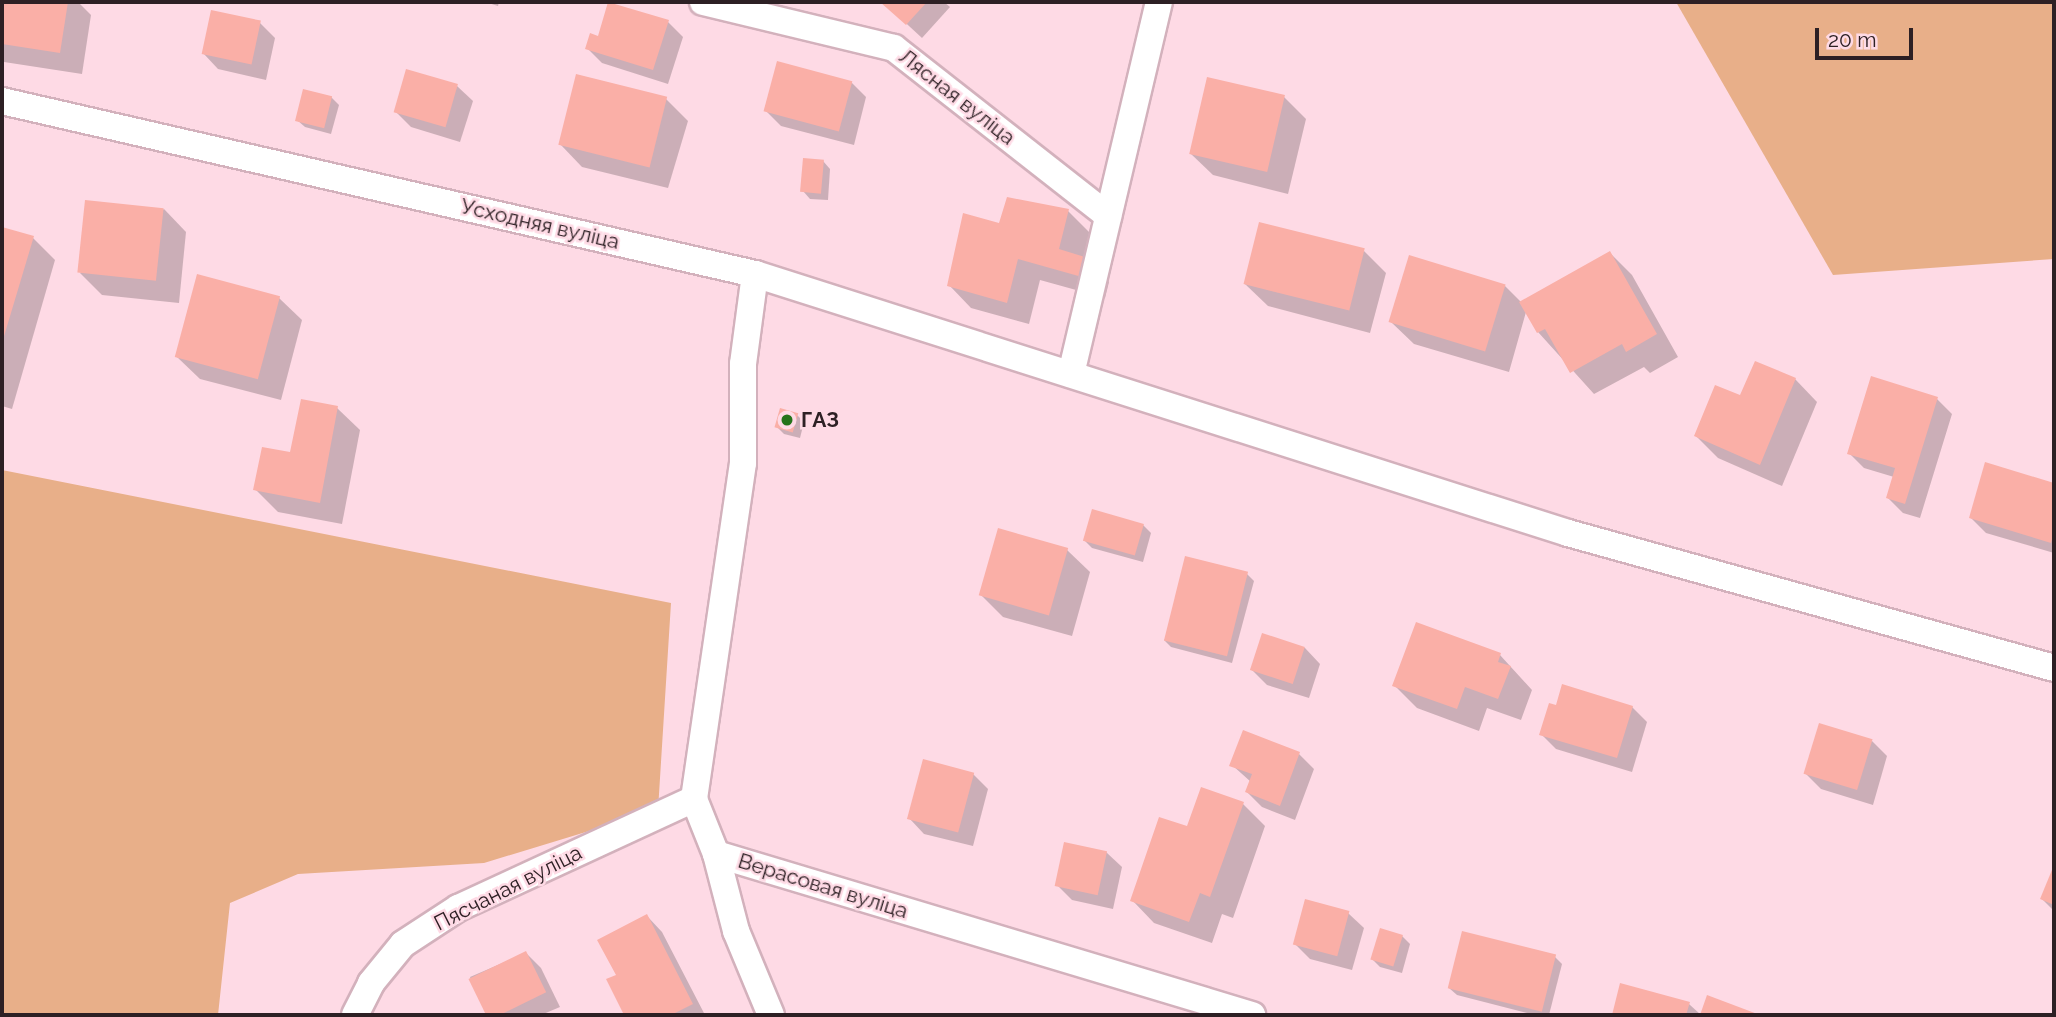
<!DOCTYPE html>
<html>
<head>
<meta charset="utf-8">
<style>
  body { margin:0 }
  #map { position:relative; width:2056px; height:1017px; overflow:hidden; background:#fedae5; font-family:Raleway,sans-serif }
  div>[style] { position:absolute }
  .green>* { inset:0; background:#e8af89 }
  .shadow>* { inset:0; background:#0003 }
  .building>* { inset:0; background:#faafa7; transform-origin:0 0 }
  .roads { filter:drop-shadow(2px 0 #d3b1bc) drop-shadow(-2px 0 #d3b1bc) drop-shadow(0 2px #d3b1bc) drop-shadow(0 -2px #d3b1bc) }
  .street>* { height:26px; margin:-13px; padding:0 13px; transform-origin:13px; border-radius:13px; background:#fff }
  .dots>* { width:19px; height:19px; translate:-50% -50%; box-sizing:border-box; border:4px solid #fedae5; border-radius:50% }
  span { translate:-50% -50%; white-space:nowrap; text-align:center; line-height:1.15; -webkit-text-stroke:5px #fedae5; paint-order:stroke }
  .street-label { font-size:21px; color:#2d2024 }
  .poi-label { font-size:21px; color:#2d2024; font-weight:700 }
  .left { translate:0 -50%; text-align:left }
  .frame { position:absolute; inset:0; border:4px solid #2d2024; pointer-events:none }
  .scale { position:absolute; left:1815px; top:28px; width:98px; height:32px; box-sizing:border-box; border:4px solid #2d2024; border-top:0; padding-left:9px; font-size:21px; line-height:24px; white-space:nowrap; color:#2d2024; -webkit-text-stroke:5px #fedae5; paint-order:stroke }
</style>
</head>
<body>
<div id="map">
  <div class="green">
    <i style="clip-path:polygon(1676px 2px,2054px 2px,2054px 259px,1833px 275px)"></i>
    <i style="clip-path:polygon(2px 470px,671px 603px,658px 810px,484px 863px,298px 874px,230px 903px,218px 1015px,2px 1015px)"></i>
  </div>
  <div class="shadow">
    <i style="clip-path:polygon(2px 2px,78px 2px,91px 15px,82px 74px,4px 62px)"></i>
    <i style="clip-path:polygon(485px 2px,499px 2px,498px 6px)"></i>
    <i style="clip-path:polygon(883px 2px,944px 2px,950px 7px,922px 38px)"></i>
    <i style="clip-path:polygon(668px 22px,683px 37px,668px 84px,602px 63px,587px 48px)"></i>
    <i style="clip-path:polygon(260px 23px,275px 38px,266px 80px,218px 69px,203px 53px)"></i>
    <i style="clip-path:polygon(851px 82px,866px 97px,854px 145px,781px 126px,766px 111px)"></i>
    <i style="clip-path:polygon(457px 86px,473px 101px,460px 142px,411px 127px,395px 111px)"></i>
    <i style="clip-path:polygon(331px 97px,339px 105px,331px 134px,305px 127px,297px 120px)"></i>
    <i style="clip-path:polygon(1284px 97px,1306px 119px,1288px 194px,1213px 175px,1190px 153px)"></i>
    <i style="clip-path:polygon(666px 99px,688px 121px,668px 188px,582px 167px,560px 144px)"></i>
    <i style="clip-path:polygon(823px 161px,830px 169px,828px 200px,810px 199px,803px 191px)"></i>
    <i style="clip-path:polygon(164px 209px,186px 232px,179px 303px,102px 295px,80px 273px)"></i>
    <i style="clip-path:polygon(1068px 211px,1090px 233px,1084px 258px,1109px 282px,1105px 298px,1040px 280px,1029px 324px,971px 308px,949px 285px,1000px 225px)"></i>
    <i style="clip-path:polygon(2px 228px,33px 238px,55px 260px,12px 409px,2px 406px)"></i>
    <i style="clip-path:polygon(1364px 251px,1386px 273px,1370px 333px,1268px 306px,1245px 284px)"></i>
    <i style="clip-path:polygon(1610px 253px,1632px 275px,1678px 357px,1650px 373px,1644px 367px,1594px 394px,1538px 332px,1526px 312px,1509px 372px,1414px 344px,1391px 322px,1505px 286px,1522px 303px)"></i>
    <i style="clip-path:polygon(279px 298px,302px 320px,281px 400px,200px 379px,177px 357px)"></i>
    <i style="clip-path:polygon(1795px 379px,1817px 402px,1782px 486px,1718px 458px,1696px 436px,1741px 397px)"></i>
    <i style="clip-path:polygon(1937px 399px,1952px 414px,1920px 518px,1903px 513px,1888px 498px,1894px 477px,1864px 468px,1849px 453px)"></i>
    <i style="clip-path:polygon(337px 408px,360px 430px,342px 524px,278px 512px,255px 489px)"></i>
    <i style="clip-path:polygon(797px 415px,804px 422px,800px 438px,784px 434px,777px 427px)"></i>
    <i style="clip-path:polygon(1986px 465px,2054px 484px,2054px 553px,1986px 533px,1971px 518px)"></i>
    <i style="clip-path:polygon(1143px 525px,1151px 533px,1143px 562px,1092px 548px,1085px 541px)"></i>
    <i style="clip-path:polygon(1067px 550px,1090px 572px,1072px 636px,1003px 617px,981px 595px)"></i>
    <i style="clip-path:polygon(1247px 574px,1254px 581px,1232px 663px,1171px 647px,1164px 640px)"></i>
    <i style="clip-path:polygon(1263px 635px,1305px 648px,1320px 664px,1309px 698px,1267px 685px,1252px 670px)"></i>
    <i style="clip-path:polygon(1500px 655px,1532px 690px,1521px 720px,1487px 708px,1479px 731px,1417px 708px,1394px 685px)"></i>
    <i style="clip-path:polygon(1632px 707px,1647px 722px,1632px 772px,1556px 749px,1541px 734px)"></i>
    <i style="clip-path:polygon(1872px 741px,1887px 756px,1873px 805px,1821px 789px,1806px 774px)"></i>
    <i style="clip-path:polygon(1299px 754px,1314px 769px,1295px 820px,1262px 807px,1247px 792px,1251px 782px,1232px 765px)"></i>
    <i style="clip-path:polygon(973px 774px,988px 789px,973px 846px,924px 834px,909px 818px)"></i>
    <i style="clip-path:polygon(1243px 804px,1265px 826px,1233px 918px,1222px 914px,1212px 943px,1154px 923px,1132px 900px,1188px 829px)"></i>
    <i style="clip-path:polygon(1106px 852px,1122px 867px,1113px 909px,1072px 900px,1057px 885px)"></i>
    <i style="clip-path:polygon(2054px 869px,2054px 911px,2042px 899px)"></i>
    <i style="clip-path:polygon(1348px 913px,1364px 928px,1352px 970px,1310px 959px,1294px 943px)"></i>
    <i style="clip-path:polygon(647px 916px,662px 932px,705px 1015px,626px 1015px,609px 980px,618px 976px)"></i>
    <i style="clip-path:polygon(1402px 936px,1410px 944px,1402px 973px,1380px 967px,1373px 960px)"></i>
    <i style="clip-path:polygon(526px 953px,541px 968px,560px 1007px,541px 1015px,487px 1015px,470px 977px)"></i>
    <i style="clip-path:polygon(1555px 957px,1562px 964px,1549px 1015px,1535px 1015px,1457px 995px,1449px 988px)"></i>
    <i style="clip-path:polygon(1621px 985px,1689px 1004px,1701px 1015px,1613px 1015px)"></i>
  </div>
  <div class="building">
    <i style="clip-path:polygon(2px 2px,68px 2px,60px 53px,2px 44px)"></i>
    <i style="clip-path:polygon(608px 2px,669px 20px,653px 70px,585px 49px,590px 33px,598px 36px)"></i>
    <i style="clip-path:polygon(880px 2px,927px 2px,906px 25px)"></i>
    <i style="left:211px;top:10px;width:51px;height:45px;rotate:12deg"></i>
    <i style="left:777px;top:61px;width:78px;height:52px;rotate:15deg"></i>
    <i style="left:406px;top:69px;width:54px;height:45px;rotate:16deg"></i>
    <i style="left:576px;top:74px;width:94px;height:73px;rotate:14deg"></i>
    <i style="left:1207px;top:77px;width:80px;height:79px;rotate:13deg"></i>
    <i style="left:303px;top:89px;width:30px;height:33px;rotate:14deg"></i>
    <i style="left:803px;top:158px;width:21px;height:34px;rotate:5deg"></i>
    <i style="clip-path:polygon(1007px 197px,1069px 209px,1059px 249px,1088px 258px,1082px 277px,1018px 259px,1007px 303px,947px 286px,963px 213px,999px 223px)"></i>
    <i style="left:85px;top:200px;width:79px;height:73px;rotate:6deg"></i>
    <i style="left:1259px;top:222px;width:109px;height:64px;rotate:14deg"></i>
    <i style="clip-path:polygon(2px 227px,34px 236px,2px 343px)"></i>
    <i style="clip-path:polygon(1610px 251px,1657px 334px,1626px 352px,1622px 344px,1570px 373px,1545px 329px,1537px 333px,1519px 302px)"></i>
    <i style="left:1409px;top:255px;width:101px;height:70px;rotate:17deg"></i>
    <i style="left:197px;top:274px;width:86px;height:86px;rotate:15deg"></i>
    <i style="clip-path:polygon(1755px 361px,1796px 378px,1760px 465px,1694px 436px,1715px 385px,1740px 395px)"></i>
    <i style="clip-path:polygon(1871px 376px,1938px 397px,1905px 504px,1886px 498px,1895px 468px,1847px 454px)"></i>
    <i style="clip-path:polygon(301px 399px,338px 406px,320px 503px,253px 490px,262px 447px,290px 452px)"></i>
    <i style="left:780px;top:408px;width:19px;height:20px;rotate:16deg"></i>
    <i style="clip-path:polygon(1985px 462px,2054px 483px,2054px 532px,2051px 543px,1969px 518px)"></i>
    <i style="left:1092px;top:509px;width:54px;height:33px;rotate:16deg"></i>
    <i style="left:998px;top:528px;width:73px;height:70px;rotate:16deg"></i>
    <i style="left:1185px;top:556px;width:65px;height:87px;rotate:14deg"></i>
    <i style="clip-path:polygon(1416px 622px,1501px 653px,1498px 662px,1511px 666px,1498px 699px,1465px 687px,1457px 709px,1392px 686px)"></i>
    <i style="left:1262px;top:633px;width:45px;height:39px;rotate:18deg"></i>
    <i style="clip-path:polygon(1562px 684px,1633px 706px,1617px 758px,1539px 735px,1549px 703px,1556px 705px)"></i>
    <i style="left:1819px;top:723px;width:56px;height:53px;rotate:17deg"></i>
    <i style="clip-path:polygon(1243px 730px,1300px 752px,1280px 806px,1245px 792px,1252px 774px,1229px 766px)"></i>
    <i style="left:923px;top:759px;width:53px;height:62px;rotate:15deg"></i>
    <i style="clip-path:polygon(1201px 787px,1244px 802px,1210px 897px,1200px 893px,1189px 922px,1130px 901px,1159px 817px,1187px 826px)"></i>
    <i style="left:1064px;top:842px;width:44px;height:45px;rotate:12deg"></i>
    <i style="clip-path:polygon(2054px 865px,2054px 905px,2040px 899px)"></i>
    <i style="left:1305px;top:899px;width:46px;height:47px;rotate:15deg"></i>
    <i style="clip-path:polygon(647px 914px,693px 1004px,671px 1015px,624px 1015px,606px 979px,616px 975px,597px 940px)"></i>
    <i style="left:1380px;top:928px;width:24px;height:33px;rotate:17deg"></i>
    <i style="left:1462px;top:931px;width:97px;height:59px;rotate:14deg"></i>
    <i style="left:526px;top:951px;width:46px;height:64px;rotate:64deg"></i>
    <i style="clip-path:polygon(1620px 983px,1690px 1002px,1686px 1015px,1612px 1015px)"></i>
    <i style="clip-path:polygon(1707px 995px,1760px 1015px,1700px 1015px)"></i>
  </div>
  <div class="roads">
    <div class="street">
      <i style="left:703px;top:2px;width:196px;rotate:13.5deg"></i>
      <i style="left:894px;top:48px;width:272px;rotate:38.1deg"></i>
      <i style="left:2px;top:101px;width:773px;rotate:12.94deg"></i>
      <i style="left:755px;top:274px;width:853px;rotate:17.67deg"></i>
      <i style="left:1568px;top:533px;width:504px;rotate:15.52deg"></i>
      <i style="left:755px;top:274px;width:91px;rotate:97.6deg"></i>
      <i style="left:743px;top:364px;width:99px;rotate:90deg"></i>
      <i style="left:743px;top:463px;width:340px;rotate:98.3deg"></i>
      <i style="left:694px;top:799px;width:59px;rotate:68.2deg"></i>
      <i style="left:716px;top:854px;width:560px;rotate:16.72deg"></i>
      <i style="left:1071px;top:374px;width:382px;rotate:-76.7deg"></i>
      <i style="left:716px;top:854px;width:80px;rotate:75.4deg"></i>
      <i style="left:736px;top:931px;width:91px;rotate:67.4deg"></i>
      <i style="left:355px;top:1015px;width:36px;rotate:-63deg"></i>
      <i style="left:371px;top:983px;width:50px;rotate:-50.6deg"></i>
      <i style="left:403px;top:944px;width:66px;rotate:-33.2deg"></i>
      <i style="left:458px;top:908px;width:260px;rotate:-24.8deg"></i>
    </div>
  </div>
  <div class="dots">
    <i style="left:787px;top:420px;background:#25731a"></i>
  </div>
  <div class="street-label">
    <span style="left:957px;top:97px;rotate:38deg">Лясная вуліца</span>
    <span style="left:540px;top:224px;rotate:13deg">Усходняя вуліца</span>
    <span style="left:823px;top:886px;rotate:17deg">Верасовая вуліца</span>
    <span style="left:508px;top:888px;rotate:-27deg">Пясчаная вуліца</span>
  </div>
  <div class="poi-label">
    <span class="left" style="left:801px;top:420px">ГАЗ</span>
  </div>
  <div class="frame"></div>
  <div class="scale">20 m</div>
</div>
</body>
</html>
